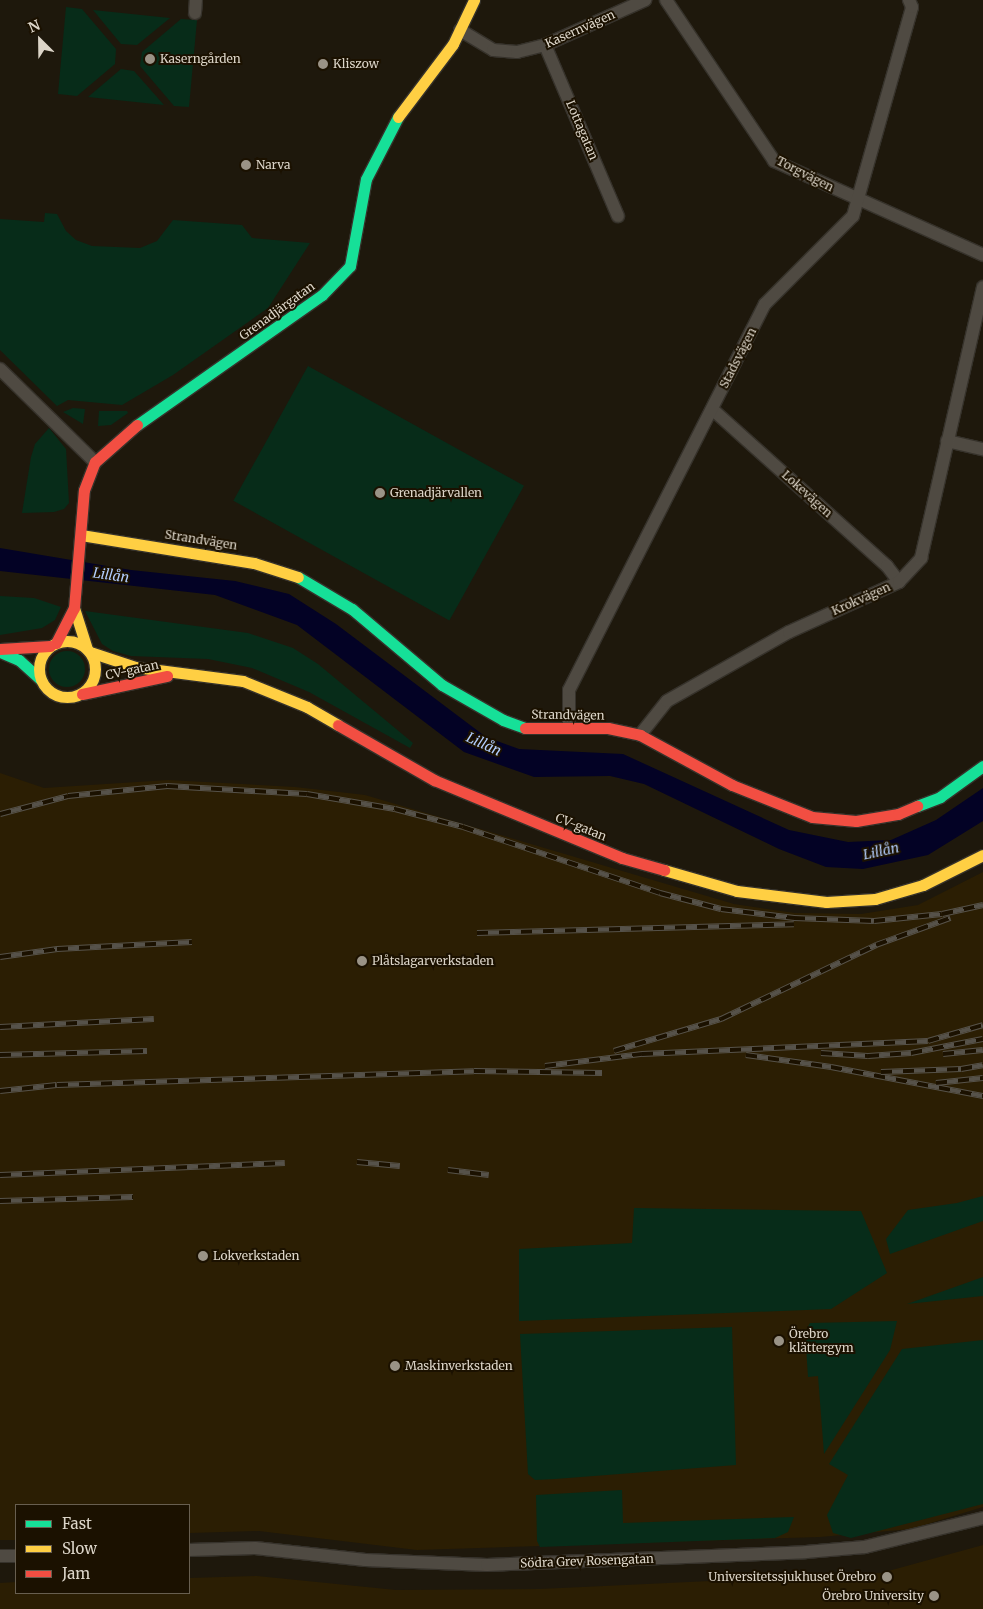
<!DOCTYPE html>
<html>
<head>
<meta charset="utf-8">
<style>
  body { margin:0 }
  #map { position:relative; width:983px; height:1609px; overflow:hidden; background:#1e180c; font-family:Merriweather,serif }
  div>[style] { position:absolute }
  .built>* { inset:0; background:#2b1e03 }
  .green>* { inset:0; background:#072c19; transform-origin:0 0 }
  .round { border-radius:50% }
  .water>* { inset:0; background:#030225 }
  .roads { filter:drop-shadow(1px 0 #36322b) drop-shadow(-1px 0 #36322b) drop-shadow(0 1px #36322b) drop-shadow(0 -1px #36322b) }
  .street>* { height:12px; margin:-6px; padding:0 6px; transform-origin:6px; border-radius:6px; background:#4f4a42 }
  .fast>* { height:11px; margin:-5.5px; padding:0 5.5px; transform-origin:5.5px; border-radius:5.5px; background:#16e098 }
  .slow>* { height:11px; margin:-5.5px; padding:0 5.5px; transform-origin:5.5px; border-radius:5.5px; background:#ffcf43 }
  .slow>.ring { margin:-5.5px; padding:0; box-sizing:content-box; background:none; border:11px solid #ffcf43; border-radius:50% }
  .jam>* { height:11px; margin:-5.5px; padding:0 5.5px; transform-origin:5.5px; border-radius:5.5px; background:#f24e42 }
  .rail>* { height:5.5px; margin-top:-2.75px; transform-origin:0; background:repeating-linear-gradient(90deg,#1b1100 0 11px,#56524a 0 22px); box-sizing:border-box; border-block:1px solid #56524a }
  .dots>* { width:14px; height:14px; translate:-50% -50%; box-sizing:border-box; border:2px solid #1b1100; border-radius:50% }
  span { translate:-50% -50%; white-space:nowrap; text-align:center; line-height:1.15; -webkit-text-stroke:4px #1b1100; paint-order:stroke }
  .street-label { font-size:12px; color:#dcd5c8 }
  .poi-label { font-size:12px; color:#dcd5c8 }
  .left { translate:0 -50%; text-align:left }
  .right { translate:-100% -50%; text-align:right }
  .water-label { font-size:14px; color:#b2cdfd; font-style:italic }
  .legend { position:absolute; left:15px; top:1504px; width:175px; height:90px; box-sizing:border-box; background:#1b1100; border:1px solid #685f50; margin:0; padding:6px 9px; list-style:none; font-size:15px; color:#dcd5c8 }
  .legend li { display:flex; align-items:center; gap:10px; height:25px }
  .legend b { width:25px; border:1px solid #685f50 }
  .north { position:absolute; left:15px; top:15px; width:50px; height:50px; -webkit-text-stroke:4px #1b1100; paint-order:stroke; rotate:337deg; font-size:14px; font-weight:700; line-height:20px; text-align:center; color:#dcd5c8 }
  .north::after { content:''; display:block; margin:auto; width:18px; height:22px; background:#dcd5c8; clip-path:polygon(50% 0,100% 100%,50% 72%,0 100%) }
</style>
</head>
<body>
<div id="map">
  <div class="built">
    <i style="clip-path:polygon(0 773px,44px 788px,168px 780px,295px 787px,365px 795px,734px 904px,795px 913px,861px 914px,918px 905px,983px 872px,983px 1507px,911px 1529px,820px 1537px,417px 1550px,259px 1531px,189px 1533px,189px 1505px,16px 1505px,16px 1540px,0 1540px)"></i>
    <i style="clip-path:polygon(983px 1545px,983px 1609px,0 1609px,0 1583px,16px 1582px,16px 1593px,189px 1593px,189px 1578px,257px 1576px,396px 1590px,540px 1589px,881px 1573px)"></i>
  </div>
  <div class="green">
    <i style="clip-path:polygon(66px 7px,82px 9px,116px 49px,115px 64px,77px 96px,58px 94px)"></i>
    <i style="clip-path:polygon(93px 10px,170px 18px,137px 45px,121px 44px)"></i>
    <i style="clip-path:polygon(181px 19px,197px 20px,189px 107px,174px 106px,140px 66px,142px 52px)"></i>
    <i style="clip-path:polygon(121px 69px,134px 71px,164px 105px,88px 97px)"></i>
    <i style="clip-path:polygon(45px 213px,57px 214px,66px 231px,76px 240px,92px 246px,140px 248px,157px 241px,173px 220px,242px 225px,252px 238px,310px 243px,268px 308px,173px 375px,122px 405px,68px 400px,57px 406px,0 350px,0 219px,44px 222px)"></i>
    <i style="left:308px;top:366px;width:247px;height:154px;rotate:29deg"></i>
    <i style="clip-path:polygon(73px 408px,85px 409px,83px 424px,63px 412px)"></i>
    <i style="clip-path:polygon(99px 411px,127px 411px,128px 413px,111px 425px,98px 426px)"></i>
    <i style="clip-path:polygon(49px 428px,66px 449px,69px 503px,64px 509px,54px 512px,22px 513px,31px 457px,35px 444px)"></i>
    <i style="clip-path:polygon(0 596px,34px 598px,61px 607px,55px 620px,42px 628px,0 635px)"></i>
    <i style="clip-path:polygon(85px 611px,248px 633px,293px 648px,318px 664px,413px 743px,410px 748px,309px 692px,252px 668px,208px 659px,131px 656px,113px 651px,102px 644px)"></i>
    <i class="round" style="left:49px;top:651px;width:36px;height:36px"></i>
    <i style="clip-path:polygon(983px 1196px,983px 1221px,890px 1254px,886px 1239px,908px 1210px,957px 1203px)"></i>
    <i style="clip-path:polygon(634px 1208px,861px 1211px,887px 1273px,831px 1309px,519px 1321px,519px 1249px,632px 1243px)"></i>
    <i style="clip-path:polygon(983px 1277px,983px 1296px,907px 1304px)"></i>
    <i style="clip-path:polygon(897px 1321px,890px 1350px,824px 1454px,818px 1376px,808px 1377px,805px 1332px,810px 1323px)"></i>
    <i style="clip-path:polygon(732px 1327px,736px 1465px,555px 1479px,535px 1480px,528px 1474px,520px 1334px)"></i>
    <i style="clip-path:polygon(983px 1340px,983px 1504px,851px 1538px,833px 1533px,827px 1515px,848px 1475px,829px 1464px,902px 1349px)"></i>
    <i style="clip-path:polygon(622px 1490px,623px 1523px,794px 1517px,788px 1532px,775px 1538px,540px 1547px,537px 1541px,536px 1495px)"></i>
  </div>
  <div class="water">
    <i style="clip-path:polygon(0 548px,131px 570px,235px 581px,289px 594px,336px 624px,486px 737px,519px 749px,623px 754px,789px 830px,848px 842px,891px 840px,936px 820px,983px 788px,983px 821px,928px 855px,863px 869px,826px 867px,779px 849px,644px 784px,610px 776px,534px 777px,464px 752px,297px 625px,215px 595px,0 571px)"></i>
  </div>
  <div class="roads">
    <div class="street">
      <i style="left:666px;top:0;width:194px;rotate:56.1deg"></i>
      <i style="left:774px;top:161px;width:229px;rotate:24.2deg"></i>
      <i style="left:195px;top:13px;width:13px;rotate:-86deg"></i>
      <i style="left:460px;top:30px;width:39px;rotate:31deg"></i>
      <i style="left:493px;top:50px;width:24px;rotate:5deg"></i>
      <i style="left:517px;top:52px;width:29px;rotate:-14deg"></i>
      <i style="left:545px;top:45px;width:110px;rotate:-24.2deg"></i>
      <i style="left:545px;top:45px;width:186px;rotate:66.9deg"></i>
      <i style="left:0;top:369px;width:133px;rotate:44.4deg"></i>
      <i style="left:712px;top:409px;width:235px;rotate:41.9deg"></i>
      <i style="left:887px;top:566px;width:20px;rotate:53deg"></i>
      <i style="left:947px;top:441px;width:37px;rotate:13deg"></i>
      <i style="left:569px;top:728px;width:38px;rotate:-90deg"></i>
      <i style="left:569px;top:690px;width:433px;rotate:-63.1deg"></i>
      <i style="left:765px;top:304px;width:124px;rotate:-45deg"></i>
      <i style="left:853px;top:216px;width:217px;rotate:-74.2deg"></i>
      <i style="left:912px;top:7px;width:8px;rotate:-113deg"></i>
      <i style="left:640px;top:735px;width:43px;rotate:-51.5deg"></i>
      <i style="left:667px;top:701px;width:140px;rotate:-29.5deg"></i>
      <i style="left:789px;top:632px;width:121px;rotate:-24.4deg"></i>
      <i style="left:899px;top:582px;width:33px;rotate:-47deg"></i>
      <i style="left:921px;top:558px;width:278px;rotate:-77.1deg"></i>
      <i style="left:189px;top:1550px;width:66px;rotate:-1.7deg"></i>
      <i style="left:255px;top:1548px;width:111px;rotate:6.2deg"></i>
      <i style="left:365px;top:1560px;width:122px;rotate:2.3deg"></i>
      <i style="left:487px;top:1565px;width:319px;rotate:-2.3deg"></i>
      <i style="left:806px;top:1552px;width:59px;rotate:-4.8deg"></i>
      <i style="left:865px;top:1547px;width:122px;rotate:-13.8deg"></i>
      <i style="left:0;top:1556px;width:16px"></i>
    </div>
    <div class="fast">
      <i style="left:137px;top:425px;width:226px;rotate:-35.1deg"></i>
      <i style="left:322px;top:295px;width:40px;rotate:-46deg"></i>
      <i style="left:350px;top:266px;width:88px;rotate:-79.6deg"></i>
      <i style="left:366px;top:179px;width:70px;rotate:-62.7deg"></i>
      <i style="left:298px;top:577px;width:63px;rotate:30.7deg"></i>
      <i style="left:352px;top:609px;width:118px;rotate:40.2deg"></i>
      <i style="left:442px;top:685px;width:70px;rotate:29.8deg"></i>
      <i style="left:503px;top:720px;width:23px;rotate:20deg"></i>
      <i style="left:0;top:652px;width:21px;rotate:23deg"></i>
      <i style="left:19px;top:660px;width:30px;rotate:42deg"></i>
      <i style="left:917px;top:806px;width:25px;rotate:-21deg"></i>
      <i style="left:940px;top:797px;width:53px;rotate:-35.8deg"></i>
    </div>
    <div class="slow">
      <i style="left:398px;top:117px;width:91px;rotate:-53deg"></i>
      <i style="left:453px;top:44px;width:49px;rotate:-64.5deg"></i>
      <i style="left:81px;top:535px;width:175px;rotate:9.2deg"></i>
      <i style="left:254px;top:563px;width:46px;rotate:17.7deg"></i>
      <i style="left:74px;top:608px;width:43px;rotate:72.4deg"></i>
      <i class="ring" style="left:39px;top:641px;width:45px;height:45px"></i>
      <i style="left:90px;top:652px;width:47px;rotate:18.4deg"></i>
      <i style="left:135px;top:667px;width:109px;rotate:7.4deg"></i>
      <i style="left:243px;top:681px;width:69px;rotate:22.1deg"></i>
      <i style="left:307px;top:707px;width:36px;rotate:30deg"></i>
      <i style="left:664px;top:870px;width:76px;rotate:16deg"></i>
      <i style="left:737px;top:891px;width:90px;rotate:7deg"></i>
      <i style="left:826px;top:902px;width:49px;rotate:-3.5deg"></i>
      <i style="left:875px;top:899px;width:50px;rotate:-16.3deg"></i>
      <i style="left:923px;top:885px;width:67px;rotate:-26.6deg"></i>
    </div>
    <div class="jam">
      <i style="left:56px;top:643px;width:39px;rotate:-63deg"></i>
      <i style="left:74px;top:608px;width:118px;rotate:-85.2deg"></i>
      <i style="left:84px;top:490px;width:30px;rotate:-69deg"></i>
      <i style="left:95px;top:462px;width:56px;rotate:-41.4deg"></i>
      <i style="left:0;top:649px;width:50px;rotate:-3.4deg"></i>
      <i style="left:82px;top:694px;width:87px;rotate:-12deg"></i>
      <i style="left:338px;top:725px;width:111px;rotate:29.8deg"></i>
      <i style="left:434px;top:780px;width:204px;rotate:22.5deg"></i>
      <i style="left:622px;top:858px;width:44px;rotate:15.9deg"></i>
      <i style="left:525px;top:728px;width:83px"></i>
      <i style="left:608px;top:728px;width:33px;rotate:12deg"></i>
      <i style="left:640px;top:735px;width:105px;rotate:28.5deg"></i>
      <i style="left:732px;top:785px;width:86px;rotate:21.8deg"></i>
      <i style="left:812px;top:817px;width:44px;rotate:5.2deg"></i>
      <i style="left:856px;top:821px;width:43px;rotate:-9.5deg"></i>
      <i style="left:898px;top:814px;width:21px;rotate:-23deg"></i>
    </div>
  </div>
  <div class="rail">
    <i style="left:0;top:814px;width:70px;rotate:-14.8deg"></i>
    <i style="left:68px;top:796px;width:100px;rotate:-5.8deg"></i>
    <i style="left:167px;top:786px;width:140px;rotate:3.3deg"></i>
    <i style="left:307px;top:794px;width:89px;rotate:9.7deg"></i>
    <i style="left:395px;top:809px;width:70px;rotate:14.8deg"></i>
    <i style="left:463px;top:827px;width:208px;rotate:18.5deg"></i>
    <i style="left:660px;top:893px;width:63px;rotate:14.7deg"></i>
    <i style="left:721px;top:909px;width:74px;rotate:7deg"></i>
    <i style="left:794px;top:918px;width:80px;rotate:2.1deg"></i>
    <i style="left:874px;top:921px;width:68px;rotate:-5.9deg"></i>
    <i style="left:942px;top:914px;width:42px;rotate:-12.4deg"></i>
    <i style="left:477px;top:933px;width:317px;rotate:-1.6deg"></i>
    <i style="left:0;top:957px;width:58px;rotate:-8deg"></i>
    <i style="left:57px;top:949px;width:135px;rotate:-3deg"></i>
    <i style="left:0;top:1027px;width:154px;rotate:-3deg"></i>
    <i style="left:614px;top:1051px;width:112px;rotate:-16.7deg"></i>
    <i style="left:721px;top:1019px;width:172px;rotate:-25.5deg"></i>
    <i style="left:876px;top:945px;width:79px;rotate:-20deg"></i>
    <i style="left:821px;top:1053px;width:47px;rotate:3.7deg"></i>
    <i style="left:868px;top:1056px;width:43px;rotate:-4deg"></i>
    <i style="left:911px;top:1053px;width:73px;rotate:-11deg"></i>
    <i style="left:943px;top:1054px;width:40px;rotate:-5.7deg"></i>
    <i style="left:0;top:1055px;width:147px;rotate:-1.6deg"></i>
    <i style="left:746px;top:1055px;width:86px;rotate:8deg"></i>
    <i style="left:831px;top:1067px;width:155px;rotate:10.8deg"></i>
    <i style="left:545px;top:1066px;width:98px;rotate:-7.1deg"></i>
    <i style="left:642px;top:1054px;width:286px;rotate:-2.6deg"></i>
    <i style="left:928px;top:1041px;width:57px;rotate:-16.2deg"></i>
    <i style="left:881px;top:1072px;width:80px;rotate:-2.1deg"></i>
    <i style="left:961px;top:1069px;width:22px;rotate:-10deg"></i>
    <i style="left:936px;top:1083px;width:47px;rotate:-6.1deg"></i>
    <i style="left:0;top:1091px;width:57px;rotate:-6deg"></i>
    <i style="left:57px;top:1085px;width:417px;rotate:-1.9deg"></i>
    <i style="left:474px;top:1071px;width:128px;rotate:0.9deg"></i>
    <i style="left:357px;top:1162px;width:43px;rotate:5.3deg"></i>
    <i style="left:448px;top:1170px;width:41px;rotate:7deg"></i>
    <i style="left:0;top:1175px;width:285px;rotate:-2.4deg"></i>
    <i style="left:0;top:1201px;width:133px;rotate:-1.7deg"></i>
  </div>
  <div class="dots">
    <i style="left:150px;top:59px;background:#9a9386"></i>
    <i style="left:323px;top:64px;background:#9a9386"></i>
    <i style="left:246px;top:165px;background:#9a9386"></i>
    <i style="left:380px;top:493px;background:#9a9386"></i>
    <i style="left:362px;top:961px;background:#9a9386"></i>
    <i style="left:203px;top:1256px;background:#9a9386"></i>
    <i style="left:779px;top:1341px;background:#9a9386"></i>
    <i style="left:395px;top:1366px;background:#9a9386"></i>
    <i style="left:887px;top:1577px;background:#9a9386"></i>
    <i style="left:934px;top:1596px;background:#9a9386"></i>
  </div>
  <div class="street-label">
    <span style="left:580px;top:29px;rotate:-24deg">Kasernvägen</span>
    <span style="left:582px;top:130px;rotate:67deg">Lottagatan</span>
    <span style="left:805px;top:174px;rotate:27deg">Torgvägen</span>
    <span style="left:277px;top:311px;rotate:-36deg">Grenadjärgatan</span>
    <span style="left:738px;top:358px;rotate:-63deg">Stadsvägen</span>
    <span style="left:807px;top:494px;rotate:42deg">Lokevägen</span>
    <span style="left:201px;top:540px;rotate:9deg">Strandvägen</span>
    <span style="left:861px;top:599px;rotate:-24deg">Krokvägen</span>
    <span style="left:132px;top:670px;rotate:-12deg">CV-gatan</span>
    <span style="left:568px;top:715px;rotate:1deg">Strandvägen</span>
    <span style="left:581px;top:827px;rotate:22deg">CV-gatan</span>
    <span style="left:587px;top:1561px;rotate:-2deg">Södra Grev Rosengatan</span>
  </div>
  <div class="poi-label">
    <span class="left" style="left:160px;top:59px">Kaserngården</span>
    <span class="left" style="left:333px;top:64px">Kliszow</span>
    <span class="left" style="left:256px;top:165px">Narva</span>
    <span class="left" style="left:390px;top:493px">Grenadjärvallen</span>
    <span class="left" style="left:372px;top:961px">Plåtslagarverkstaden</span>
    <span class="left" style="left:213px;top:1256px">Lokverkstaden</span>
    <span class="left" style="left:789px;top:1341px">Örebro<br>klättergym</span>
    <span class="left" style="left:405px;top:1366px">Maskinverkstaden</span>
    <span class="right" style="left:876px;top:1577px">Universitetssjukhuset Örebro</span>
    <span class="right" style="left:924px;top:1596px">Örebro University</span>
  </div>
  <div class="water-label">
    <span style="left:111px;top:575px;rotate:8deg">Lillån</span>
    <span style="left:484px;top:744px;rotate:25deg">Lillån</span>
    <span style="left:881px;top:851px;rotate:-12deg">Lillån</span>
  </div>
  <ul class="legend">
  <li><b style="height:6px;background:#16e098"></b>Fast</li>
  <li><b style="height:6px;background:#ffcf43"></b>Slow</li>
  <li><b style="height:6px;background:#f24e42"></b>Jam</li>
  </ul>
  <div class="north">N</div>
</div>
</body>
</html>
